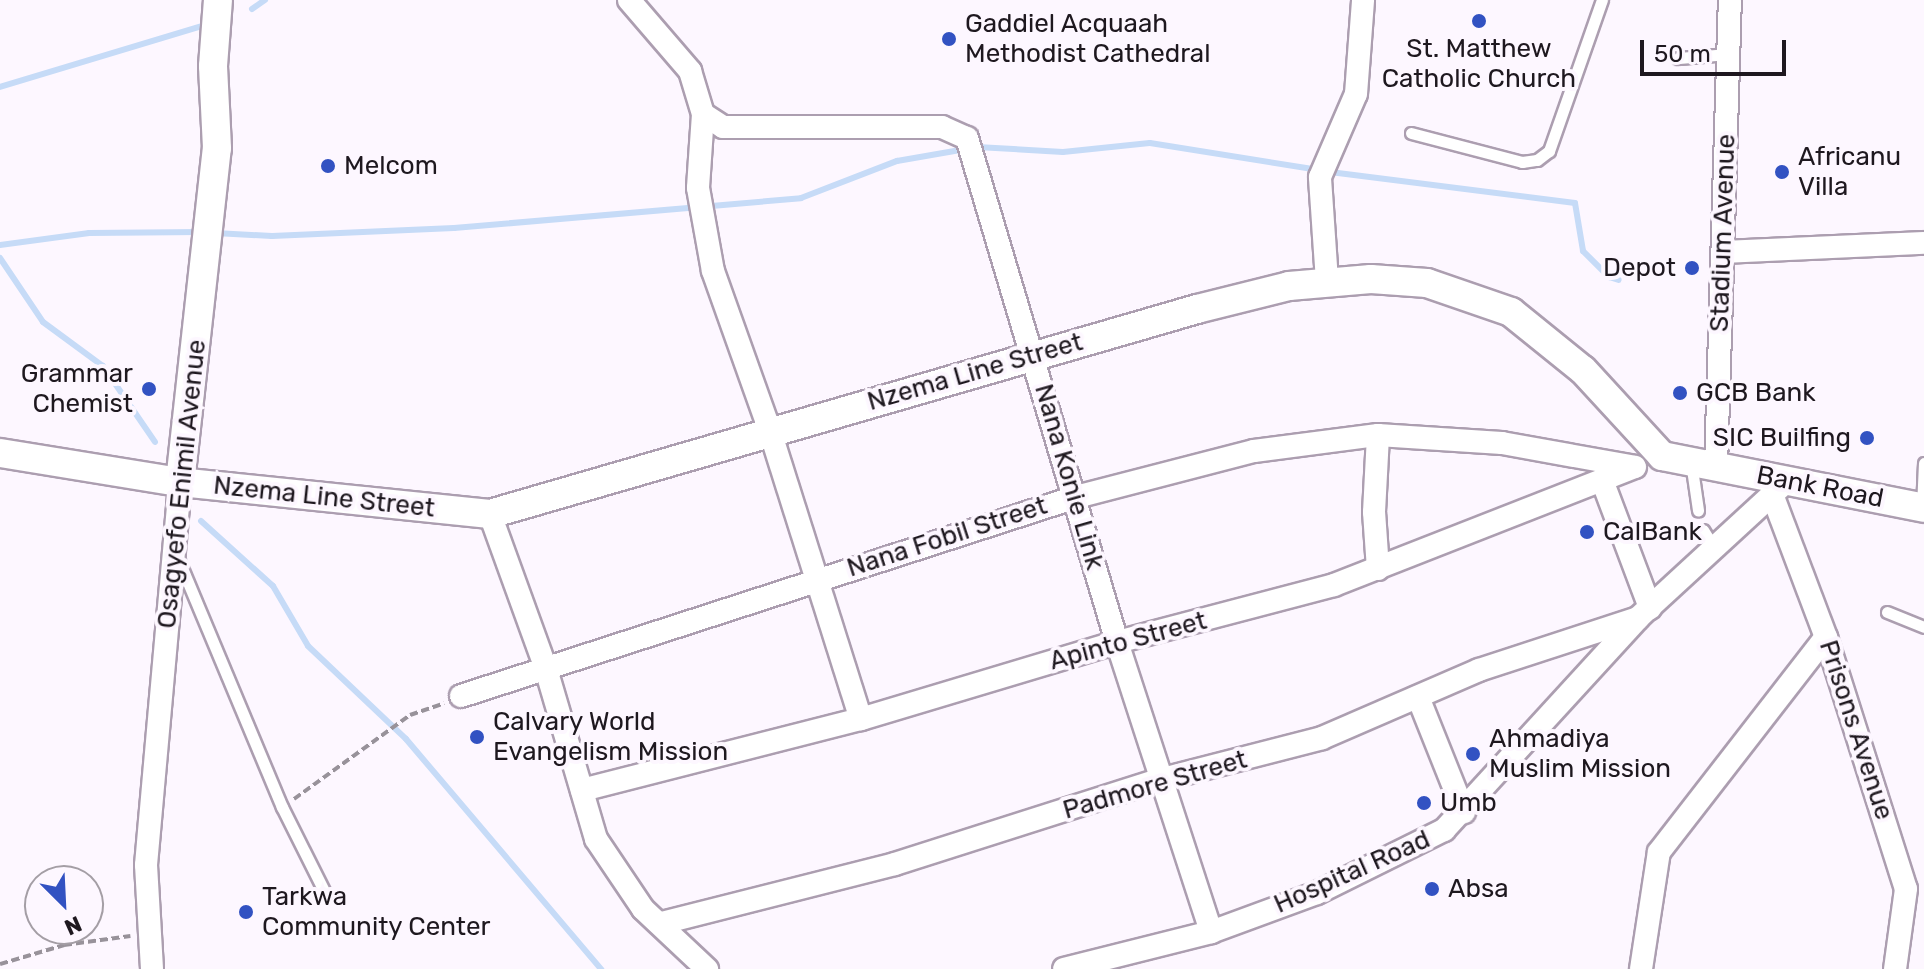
<!DOCTYPE html>
<html>
<head>
<meta charset="utf-8">
<style>
  body { margin:0 }
  #map { position:relative; width:1924px; height:969px; overflow:hidden; background:#fdf7ff; font-family:Rubik,sans-serif }
  div>[style] { position:absolute }
  .stream>* { height:6px; margin:-3px; padding:0 3px; transform-origin:3px; border-radius:3px; background:#c6dbf7 }
  .path>* { height:4px; margin-top:-2px; transform-origin:0; background:repeating-linear-gradient(90deg,#98929a 0 8px,transparent 0 12px) }
  .roads { filter:drop-shadow(2px 0 #ac9eb0) drop-shadow(-2px 0 #ac9eb0) drop-shadow(0 2px #ac9eb0) drop-shadow(0 -2px #ac9eb0) }
  .service>* { height:11px; margin:-5.5px; padding:0 5.5px; transform-origin:5.5px; border-radius:5.5px; background:#fff }
  .minor>* { height:22px; margin:-11px; padding:0 11px; transform-origin:11px; border-radius:11px; background:#fff }
  .tertiary>* { height:28px; margin:-14px; padding:0 14px; transform-origin:14px; border-radius:14px; background:#fff }
  .dots>* { width:22px; height:22px; translate:-50% -50%; box-sizing:border-box; border:4px solid #fdf7ff; border-radius:50% }
  span { translate:-50% -50%; white-space:nowrap; text-align:center; line-height:1.15; -webkit-text-stroke:8px #fdf7ff; paint-order:stroke }
  .poi-label { font-size:26px; color:#1e181f }
  .left { translate:0 -50%; text-align:left }
  .right { translate:-100% -50%; text-align:right }
  .street-label { font-size:26px; color:#1e181f }
  .north { position:absolute; left:24px; top:865px; width:80px; height:80px; box-sizing:border-box; background:#fdf7ff; border:2px solid #a49ea5; border-radius:50%; rotate:156deg; font-size:22px; font-weight:700; line-height:32px; text-align:center; color:#1e181f }
  .north::after { content:''; display:block; margin:auto; width:28px; height:36px; background:#3252c2; clip-path:polygon(50% 0,100% 100%,50% 72%,0 100%) }
  .scale { position:absolute; left:1640px; top:40px; width:146px; height:36px; box-sizing:border-box; border:4px solid #1e181f; border-top:0; padding-left:10px; font-size:24px; line-height:28px; white-space:nowrap; color:#1e181f; -webkit-text-stroke:6px #fdf7ff; paint-order:stroke }
</style>
</head>
<body>
<div id="map">
  <div class="stream">
    <i style="left:252px;top:9px;width:16px;rotate:-35deg"></i>
    <i style="left:0;top:87px;width:214px;rotate:-16.8deg"></i>
    <i style="left:977px;top:147px;width:86px;rotate:3.3deg"></i>
    <i style="left:1063px;top:152px;width:87px;rotate:-5.9deg"></i>
    <i style="left:1150px;top:143px;width:171px;rotate:9.1deg"></i>
    <i style="left:1330px;top:172px;width:247px;rotate:7.2deg"></i>
    <i style="left:1575px;top:203px;width:49px;rotate:80.5deg"></i>
    <i style="left:1583px;top:251px;width:37px;rotate:45deg"></i>
    <i style="left:1609px;top:277px;width:10px;rotate:17deg"></i>
    <i style="left:215px;top:233px;width:57px;rotate:3deg"></i>
    <i style="left:272px;top:236px;width:182px;rotate:-2.5deg"></i>
    <i style="left:454px;top:228px;width:348px;rotate:-4.9deg"></i>
    <i style="left:801px;top:198px;width:103px;rotate:-21.1deg"></i>
    <i style="left:897px;top:161px;width:70px;rotate:-9.9deg"></i>
    <i style="left:0;top:245px;width:90px;rotate:-7.7deg"></i>
    <i style="left:89px;top:233px;width:111px;rotate:-0.5deg"></i>
    <i style="left:0;top:258px;width:77px;rotate:56.1deg"></i>
    <i style="left:43px;top:322px;width:74px;rotate:36.3deg"></i>
    <i style="left:103px;top:366px;width:92px;rotate:55.6deg"></i>
    <i style="left:201px;top:521px;width:97px;rotate:42.1deg"></i>
    <i style="left:273px;top:586px;width:69px;rotate:59.7deg"></i>
    <i style="left:308px;top:646px;width:135px;rotate:43.5deg"></i>
    <i style="left:406px;top:739px;width:302px;rotate:49.7deg"></i>
  </div>
  <div class="path">
    <i style="left:294px;top:799px;width:143px;rotate:-35.9deg"></i>
    <i style="left:410px;top:715px;width:36px;rotate:-19deg"></i>
    <i style="left:0;top:964px;width:67px;rotate:-16.5deg"></i>
    <i style="left:64px;top:945px;width:67px;rotate:-7.8deg"></i>
  </div>
  <div class="roads">
    <div class="service">
      <i style="left:1678px;top:58px;width:51px;rotate:-4.5deg"></i>
      <i style="left:1411px;top:133px;width:115px;rotate:14.6deg"></i>
      <i style="left:1522px;top:162px;width:15px;rotate:-8deg"></i>
      <i style="left:1537px;top:160px;width:15px;rotate:-37deg"></i>
      <i style="left:1549px;top:151px;width:160px;rotate:-70.7deg"></i>
      <i style="left:1691px;top:462px;width:49px;rotate:81.7deg"></i>
      <i style="left:1922px;top:507px;width:44px;rotate:-87.4deg"></i>
      <i style="left:1703px;top:530px;width:22px;rotate:58deg"></i>
      <i style="left:177px;top:556px;width:272px;rotate:67.3deg"></i>
      <i style="left:282px;top:807px;width:96px;rotate:63.4deg"></i>
      <i style="left:1887px;top:612px;width:40px;rotate:22deg"></i>
    </div>
    <div class="minor">
      <i style="left:629px;top:0;width:94px;rotate:49.3deg"></i>
      <i style="left:690px;top:71px;width:45px;rotate:73.2deg"></i>
      <i style="left:703px;top:114px;width:24px;rotate:33deg"></i>
      <i style="left:723px;top:127px;width:219px"></i>
      <i style="left:942px;top:127px;width:27px;rotate:24deg"></i>
      <i style="left:967px;top:138px;width:526px;rotate:73.43deg"></i>
      <i style="left:1117px;top:642px;width:305px;rotate:72deg"></i>
      <i style="left:703px;top:114px;width:74px;rotate:93.9deg"></i>
      <i style="left:698px;top:188px;width:84px;rotate:79.8deg"></i>
      <i style="left:713px;top:271px;width:170px;rotate:70.4deg"></i>
      <i style="left:770px;top:431px;width:302px;rotate:72.5deg"></i>
      <i style="left:1723px;top:252px;width:201px;rotate:-2.6deg"></i>
      <i style="left:1327px;top:281px;width:104px;rotate:-93.9deg"></i>
      <i style="left:1320px;top:177px;width:90px;rotate:-66.6deg"></i>
      <i style="left:1356px;top:94px;width:94px;rotate:-85.7deg"></i>
      <i style="left:1716px;top:467px;width:467px;rotate:-88.3deg"></i>
      <i style="left:1602px;top:480px;width:137px;rotate:69.4deg"></i>
      <i style="left:1773px;top:497px;width:150px;rotate:69.3deg"></i>
      <i style="left:1826px;top:637px;width:264px;rotate:72.4deg"></i>
      <i style="left:1906px;top:889px;width:81px;rotate:97.8deg"></i>
      <i style="left:490px;top:514px;width:165px;rotate:70.1deg"></i>
      <i style="left:546px;top:669px;width:177px;rotate:73.6deg"></i>
      <i style="left:596px;top:839px;width:84px;rotate:56.1deg"></i>
      <i style="left:643px;top:909px;width:88px;rotate:43.2deg"></i>
      <i style="left:1378px;top:569px;width:57px;rotate:-94deg"></i>
      <i style="left:1374px;top:512px;width:77px;rotate:-87deg"></i>
      <i style="left:461px;top:696px;width:646px;rotate:-17.93deg"></i>
      <i style="left:1076px;top:497px;width:184px;rotate:-14.5deg"></i>
      <i style="left:1254px;top:451px;width:125px;rotate:-7.4deg"></i>
      <i style="left:1378px;top:435px;width:124px;rotate:3.7deg"></i>
      <i style="left:1502px;top:443px;width:135px;rotate:10.2deg"></i>
      <i style="left:1418px;top:697px;width:124px;rotate:68.2deg"></i>
      <i style="left:582px;top:790px;width:288px;rotate:-14.3deg"></i>
      <i style="left:861px;top:719px;width:267px;rotate:-16.7deg"></i>
      <i style="left:1117px;top:642px;width:224px;rotate:-14.7deg"></i>
      <i style="left:1334px;top:585px;width:323px;rotate:-21.4deg"></i>
      <i style="left:662px;top:923px;width:240px;rotate:-14.2deg"></i>
      <i style="left:895px;top:864px;width:277px;rotate:-17.7deg"></i>
      <i style="left:1159px;top:780px;width:168px;rotate:-14.4deg"></i>
      <i style="left:1322px;top:738px;width:171px;rotate:-23.4deg"></i>
      <i style="left:1479px;top:670px;width:167px;rotate:-18.1deg"></i>
      <i style="left:152px;top:969px;width:104px;rotate:-93.3deg"></i>
      <i style="left:146px;top:865px;width:385px;rotate:-84.9deg"></i>
      <i style="left:1064px;top:969px;width:152px;rotate:-14.1deg"></i>
      <i style="left:1211px;top:932px;width:113px;rotate:-20.2deg"></i>
      <i style="left:1317px;top:893px;width:142px;rotate:-26.4deg"></i>
      <i style="left:1444px;top:830px;width:287px;rotate:-47.5deg"></i>
      <i style="left:1638px;top:618px;width:204px;rotate:-42.6deg"></i>
      <i style="left:1641px;top:969px;width:118px;rotate:-81.3deg"></i>
      <i style="left:1659px;top:852px;width:272px;rotate:-52.2deg"></i>
    </div>
    <div class="tertiary">
      <i style="left:0;top:453px;width:182px;rotate:9.2deg"></i>
      <i style="left:180px;top:482px;width:312px;rotate:5.9deg"></i>
      <i style="left:490px;top:514px;width:736px;rotate:-16.17deg"></i>
      <i style="left:1197px;top:309px;width:95px;rotate:-14deg"></i>
      <i style="left:1289px;top:286px;width:82px;rotate:-4.9deg"></i>
      <i style="left:1371px;top:279px;width:56px;rotate:4.1deg"></i>
      <i style="left:1427px;top:283px;width:89px;rotate:19deg"></i>
      <i style="left:1511px;top:312px;width:92px;rotate:38.9deg"></i>
      <i style="left:1583px;top:370px;width:117px;rotate:47.4deg"></i>
      <i style="left:1662px;top:456px;width:267px;rotate:11.2deg"></i>
      <i style="left:180px;top:482px;width:336px;rotate:-83.7deg"></i>
      <i style="left:217px;top:148px;width:82px;rotate:-92.8deg"></i>
      <i style="left:213px;top:66px;width:66px;rotate:-85.7deg"></i>
    </div>
  </div>
  <div class="dots">
    <i style="left:1479px;top:21px;background:#3252c2"></i>
    <i style="left:949px;top:39px;background:#3252c2"></i>
    <i style="left:328px;top:166px;background:#3252c2"></i>
    <i style="left:1782px;top:172px;background:#3252c2"></i>
    <i style="left:1692px;top:268px;background:#3252c2"></i>
    <i style="left:149px;top:389px;background:#3252c2"></i>
    <i style="left:1680px;top:393px;background:#3252c2"></i>
    <i style="left:1867px;top:438px;background:#3252c2"></i>
    <i style="left:1587px;top:532px;background:#3252c2"></i>
    <i style="left:477px;top:737px;background:#3252c2"></i>
    <i style="left:1473px;top:754px;background:#3252c2"></i>
    <i style="left:1424px;top:803px;background:#3252c2"></i>
    <i style="left:1432px;top:889px;background:#3252c2"></i>
    <i style="left:246px;top:912px;background:#3252c2"></i>
  </div>
  <div class="poi-label">
    <span class="left" style="left:965px;top:39px">Gaddiel Acquaah<br>Methodist Cathedral</span>
    <span style="left:1479px;top:64px">St. Matthew<br>Catholic Church</span>
    <span class="left" style="left:1798px;top:172px">Africanu<br>Villa</span>
    <span class="left" style="left:344px;top:166px">Melcom</span>
    <span class="right" style="left:1676px;top:268px">Depot</span>
    <span class="right" style="left:133px;top:389px">Grammar<br>Chemist</span>
    <span class="left" style="left:1696px;top:393px">GCB Bank</span>
    <span class="right" style="left:1851px;top:438px">SIC Builfing</span>
    <span class="left" style="left:1603px;top:532px">CalBank</span>
    <span class="left" style="left:493px;top:737px">Calvary World<br>Evangelism Mission</span>
    <span class="left" style="left:1489px;top:754px">Ahmadiya<br>Muslim Mission</span>
    <span class="left" style="left:1440px;top:803px">Umb</span>
    <span class="left" style="left:1448px;top:889px">Absa</span>
    <span class="left" style="left:262px;top:912px">Tarkwa<br>Community Center</span>
  </div>
  <div class="street-label">
    <span style="left:1723px;top:233px;rotate:-88deg">Stadium Avenue</span>
    <span style="left:975px;top:372px;rotate:-16deg">Nzema Line Street</span>
    <span style="left:1069px;top:477px;rotate:74deg">Nana Konie Link</span>
    <span style="left:182px;top:484px;rotate:-84deg">Osagyefo Enimil Avenue</span>
    <span style="left:1820px;top:487px;rotate:11deg">Bank Road</span>
    <span style="left:324px;top:497px;rotate:6deg">Nzema Line Street</span>
    <span style="left:947px;top:537px;rotate:-18deg">Nana Fobil Street</span>
    <span style="left:1128px;top:641px;rotate:-15deg">Apinto Street</span>
    <span style="left:1856px;top:730px;rotate:72deg">Prisons Avenue</span>
    <span style="left:1155px;top:785px;rotate:-16deg">Padmore Street</span>
    <span style="left:1352px;top:872px;rotate:-24deg">Hospital Road</span>
  </div>
  <div class="north">N</div>
  <div class="scale">50 m</div>
</div>
</body>
</html>
